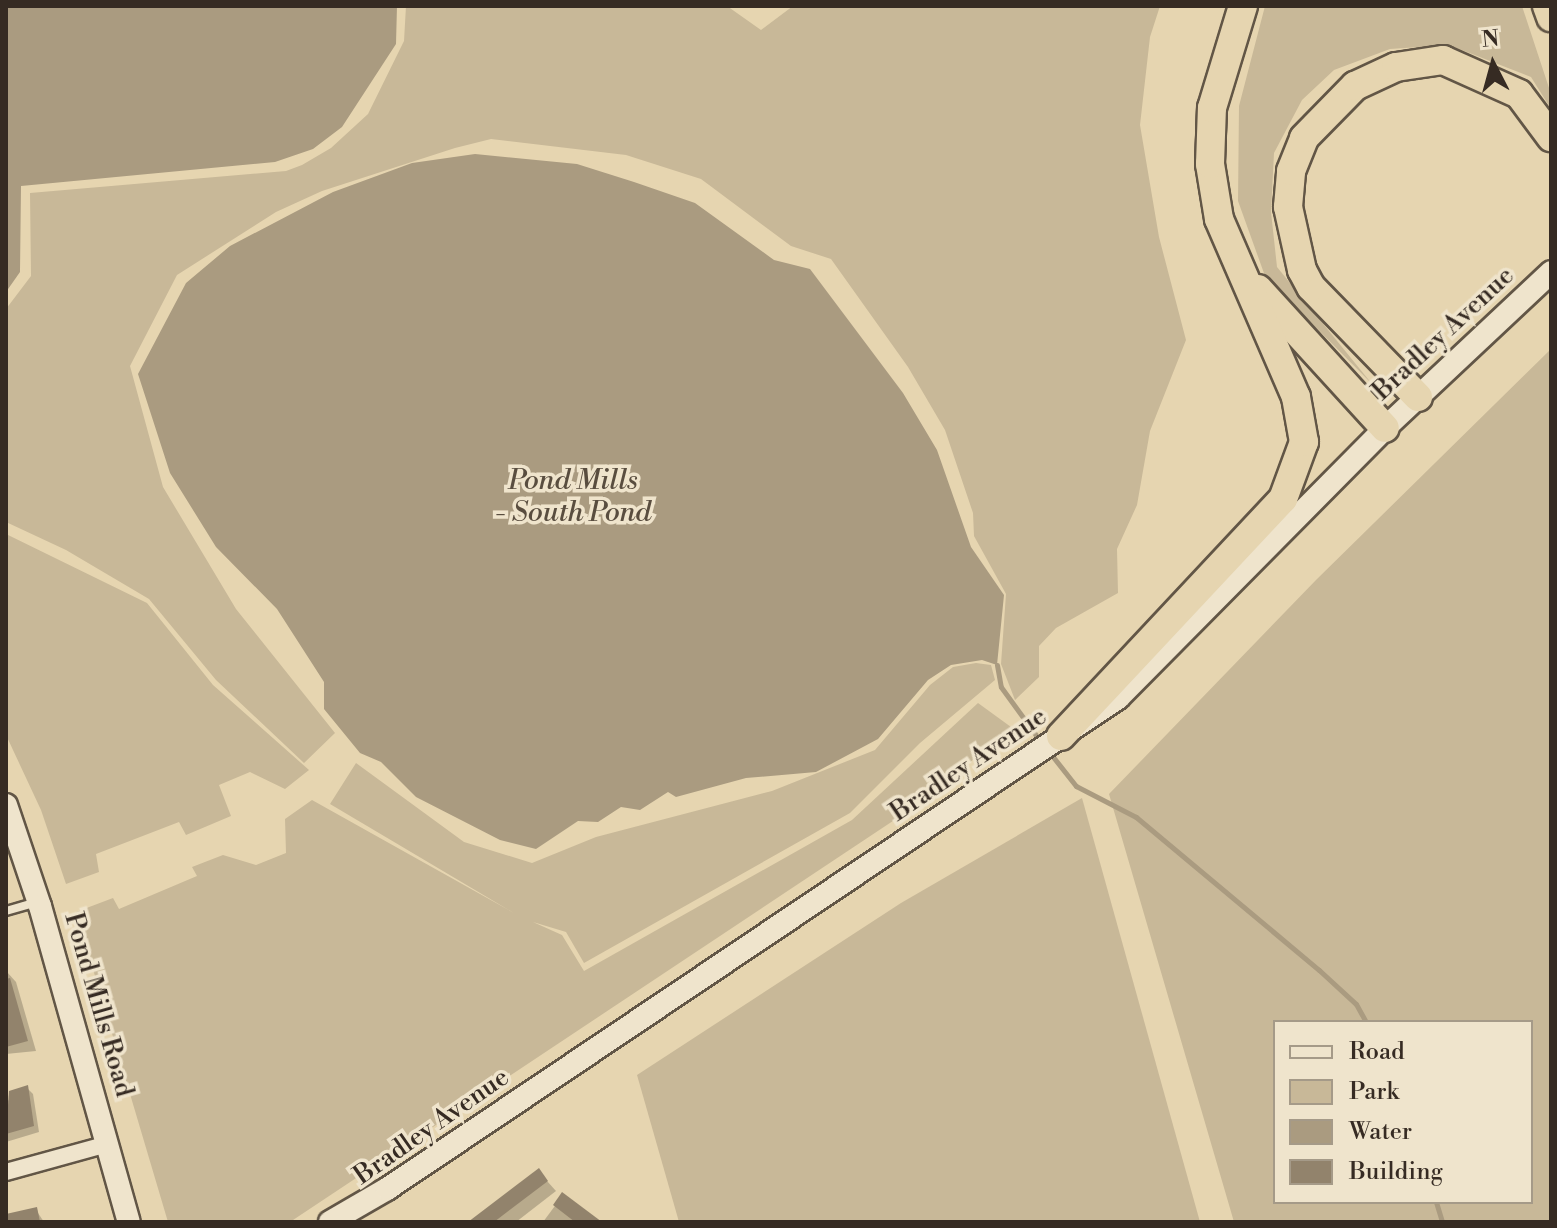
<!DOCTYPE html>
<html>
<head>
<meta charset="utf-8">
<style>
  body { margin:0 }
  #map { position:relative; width:1557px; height:1228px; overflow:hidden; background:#e6d5b0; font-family:"Libre Bodoni",serif }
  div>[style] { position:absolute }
  .green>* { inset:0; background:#c8b898 }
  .water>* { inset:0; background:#aa9b80 }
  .shadow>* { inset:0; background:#0003 }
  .stream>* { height:5px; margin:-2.5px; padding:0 2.5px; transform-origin:2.5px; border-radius:2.5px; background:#aa9b80 }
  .building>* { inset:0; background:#92836c }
  .roads { filter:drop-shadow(2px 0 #625646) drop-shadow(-2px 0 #625646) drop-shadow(0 2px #625646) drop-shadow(0 -2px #625646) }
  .service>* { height:8px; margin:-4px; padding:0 4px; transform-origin:4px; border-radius:4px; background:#efe4cc }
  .minor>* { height:16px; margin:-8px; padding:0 8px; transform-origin:8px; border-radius:8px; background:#efe4cc }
  .secondary>* { height:22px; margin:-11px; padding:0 11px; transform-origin:11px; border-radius:11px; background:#efe4cc }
  .motorway>* { height:28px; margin:-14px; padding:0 14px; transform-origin:14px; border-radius:14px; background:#e6d5b0 }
  span { translate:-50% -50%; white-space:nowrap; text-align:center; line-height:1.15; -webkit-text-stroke:7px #efe4cc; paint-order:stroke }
  .street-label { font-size:26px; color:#362b23 }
  .water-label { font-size:28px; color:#594d3f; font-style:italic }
  .frame { position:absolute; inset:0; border:8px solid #362b23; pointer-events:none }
  .legend { position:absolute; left:1273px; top:1020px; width:260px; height:184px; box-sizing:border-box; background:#efe4cc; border:2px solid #a59a88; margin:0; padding:10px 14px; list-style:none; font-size:24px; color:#362b23 }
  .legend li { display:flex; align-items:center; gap:16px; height:40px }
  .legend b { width:40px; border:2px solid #a59a88 }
  .north { position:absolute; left:1453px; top:24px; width:80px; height:80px; -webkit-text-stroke:6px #efe4cc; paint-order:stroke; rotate:354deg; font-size:22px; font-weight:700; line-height:32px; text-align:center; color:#362b23 }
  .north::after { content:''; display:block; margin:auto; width:28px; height:36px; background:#362b23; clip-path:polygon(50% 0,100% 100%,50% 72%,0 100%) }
</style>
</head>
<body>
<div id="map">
  <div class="green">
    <i style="clip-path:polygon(406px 6px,727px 6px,761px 30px,793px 6px,1160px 6px,1150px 37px,1140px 125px,1159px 237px,1186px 340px,1150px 431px,1137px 505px,1117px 549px,1118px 593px,1056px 628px,1039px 646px,1039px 677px,1015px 700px,1001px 664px,1006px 594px,974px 536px,973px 513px,945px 430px,908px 367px,831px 259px,791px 246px,701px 179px,626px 155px,491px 139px,455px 148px,322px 191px,276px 212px,177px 275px,130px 366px,163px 487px,236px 609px,335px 733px,304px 763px,216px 680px,149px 599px,66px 550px,6px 522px,6px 309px,31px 276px,30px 193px,286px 171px,302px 165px,331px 148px,368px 114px,404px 41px)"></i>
    <i style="clip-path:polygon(1265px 6px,1522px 6px,1551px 94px,1551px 109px,1531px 77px,1449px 45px,1390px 49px,1334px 70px,1302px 100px,1274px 153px,1271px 212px,1277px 267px,1372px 384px,1265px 276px,1238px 201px,1239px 106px)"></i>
    <i style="clip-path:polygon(evenodd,1551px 349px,1551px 1222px,1234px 1222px,1109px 794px,1316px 580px,1551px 349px,1531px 1022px,1531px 1202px,1275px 1202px,1275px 1022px,1531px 1022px)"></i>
    <i style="clip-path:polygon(6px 534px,147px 603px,213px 685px,309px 770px,285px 789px,250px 772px,219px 785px,231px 816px,186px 835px,179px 822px,96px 854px,99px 872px,66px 884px,41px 810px,6px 735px)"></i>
    <i style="clip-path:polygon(976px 663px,991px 665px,995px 680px,920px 743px,850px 813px,584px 963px,566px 932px,533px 922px,562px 935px,584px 971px,852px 820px,978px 703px,1011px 727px,932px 795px,290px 1222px,168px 1222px,76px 912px,113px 898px,119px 909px,197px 876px,192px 867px,223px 855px,256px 865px,286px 853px,285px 819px,312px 800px,514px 913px,330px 804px,356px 763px,464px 842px,532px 863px,596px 837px,772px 791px,875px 750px,930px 685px,953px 667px)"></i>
    <i style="clip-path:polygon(1082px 798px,1200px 1222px,679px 1222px,637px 1075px,901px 903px)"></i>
  </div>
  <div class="water">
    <i style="clip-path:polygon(6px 6px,397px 6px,396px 44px,342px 127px,313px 149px,275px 162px,21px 186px,20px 272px,6px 292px)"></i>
    <i style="clip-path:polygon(475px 154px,577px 164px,634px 182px,695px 203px,774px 260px,810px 269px,903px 393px,937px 450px,971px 547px,1004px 595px,997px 665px,982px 660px,951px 665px,928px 680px,878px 739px,816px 772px,746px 778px,676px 797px,668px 792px,640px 810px,621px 807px,598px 822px,578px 821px,536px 849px,500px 840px,416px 797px,381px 762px,360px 753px,324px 709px,324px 682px,277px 609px,216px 547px,170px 473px,138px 374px,186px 283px,230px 246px,333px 192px,412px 163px)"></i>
  </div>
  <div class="shadow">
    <i style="clip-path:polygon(7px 972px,16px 982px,36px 1051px,6px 1054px)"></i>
    <i style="clip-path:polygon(27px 1088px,33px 1094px,39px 1132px,6px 1142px,6px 1102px)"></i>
    <i style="clip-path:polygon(538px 1171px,556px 1191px,516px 1222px,471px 1222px)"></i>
    <i style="clip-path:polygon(563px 1195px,599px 1222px,543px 1222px)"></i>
    <i style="clip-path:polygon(36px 1210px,44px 1222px,6px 1222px,6px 1219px)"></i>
  </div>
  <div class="stream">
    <i style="left:997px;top:665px;width:22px;rotate:80deg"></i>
    <i style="left:1001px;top:687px;width:68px;rotate:54deg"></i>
    <i style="left:1050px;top:753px;width:42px;rotate:51.8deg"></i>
    <i style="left:1076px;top:786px;width:68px;rotate:27.3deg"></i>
    <i style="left:1136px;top:817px;width:239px;rotate:39.9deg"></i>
    <i style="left:1319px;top:970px;width:50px;rotate:42.6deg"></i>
    <i style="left:1356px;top:1004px;width:21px;rotate:61deg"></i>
    <i style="left:1436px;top:1202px;width:21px;rotate:73deg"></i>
  </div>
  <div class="building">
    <i style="clip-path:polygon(10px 978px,28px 1041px,6px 1047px,6px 979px)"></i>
    <i style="clip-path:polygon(28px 1085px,34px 1126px,6px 1134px,9px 1091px)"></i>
    <i style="clip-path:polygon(539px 1168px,548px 1181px,494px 1222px,468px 1222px)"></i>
    <i style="clip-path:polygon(562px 1192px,602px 1222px,575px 1222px,553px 1205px)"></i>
    <i style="clip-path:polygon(37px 1207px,40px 1222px,6px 1222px,6px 1214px)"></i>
  </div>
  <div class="roads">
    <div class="service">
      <i style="left:6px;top:911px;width:32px;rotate:-16deg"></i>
    </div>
    <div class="minor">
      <i style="left:6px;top:1172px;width:106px;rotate:-15.4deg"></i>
    </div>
    <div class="secondary">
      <i style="left:6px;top:805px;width:107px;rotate:71.4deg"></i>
      <i style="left:40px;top:906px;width:328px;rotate:74.3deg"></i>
      <i style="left:330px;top:1222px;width:66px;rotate:-30.1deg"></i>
      <i style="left:387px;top:1189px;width:881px;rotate:-33.89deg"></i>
      <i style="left:1118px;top:698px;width:380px;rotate:-45.3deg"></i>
      <i style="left:1385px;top:428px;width:228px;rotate:-43.2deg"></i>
    </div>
    <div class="motorway">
      <i style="left:1547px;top:6px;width:12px;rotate:70deg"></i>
      <i style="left:1258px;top:289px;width:188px;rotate:47.6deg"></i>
      <i style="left:1418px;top:397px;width:153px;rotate:-134.2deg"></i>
      <i style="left:1311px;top:287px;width:19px;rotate:-118deg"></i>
      <i style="left:1302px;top:270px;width:65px;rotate:-102.5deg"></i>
      <i style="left:1288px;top:207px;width:36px;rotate:-85deg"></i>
      <i style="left:1291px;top:171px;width:35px;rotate:-68deg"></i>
      <i style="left:1304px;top:138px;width:73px;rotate:-45.6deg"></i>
      <i style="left:1355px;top:86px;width:45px;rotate:-24.9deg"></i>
      <i style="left:1396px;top:67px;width:48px;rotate:-8.5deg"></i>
      <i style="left:1443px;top:60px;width:83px;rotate:24.1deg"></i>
      <i style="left:1519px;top:94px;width:54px;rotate:53.3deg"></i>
      <i style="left:1061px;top:736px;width:325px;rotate:-46.9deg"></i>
      <i style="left:1283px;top:499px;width:61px;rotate:-69.8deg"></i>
      <i style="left:1304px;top:442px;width:46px;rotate:-100.1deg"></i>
      <i style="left:1296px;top:397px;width:194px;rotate:-113.4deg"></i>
      <i style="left:1219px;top:219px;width:56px;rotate:-99.3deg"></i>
      <i style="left:1210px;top:164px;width:56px;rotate:-88deg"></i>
      <i style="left:1212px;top:108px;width:107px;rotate:-73.1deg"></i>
    </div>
  </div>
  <div class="street-label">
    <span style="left:1444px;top:334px;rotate:-43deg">Bradley Avenue</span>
    <span style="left:969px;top:765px;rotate:-34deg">Bradley Avenue</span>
    <span style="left:98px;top:1005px;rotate:74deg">Pond Mills Road</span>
    <span style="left:432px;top:1127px;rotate:-35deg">Bradley Avenue</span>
  </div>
  <div class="water-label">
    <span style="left:573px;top:497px">Pond Mills<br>- South Pond</span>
  </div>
  <div class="frame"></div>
  <ul class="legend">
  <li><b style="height:10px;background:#efe4cc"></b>Road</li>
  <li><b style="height:22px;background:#c8b898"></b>Park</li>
  <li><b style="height:22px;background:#aa9b80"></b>Water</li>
  <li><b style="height:22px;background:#92836c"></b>Building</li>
  </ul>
  <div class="north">N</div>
</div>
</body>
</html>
